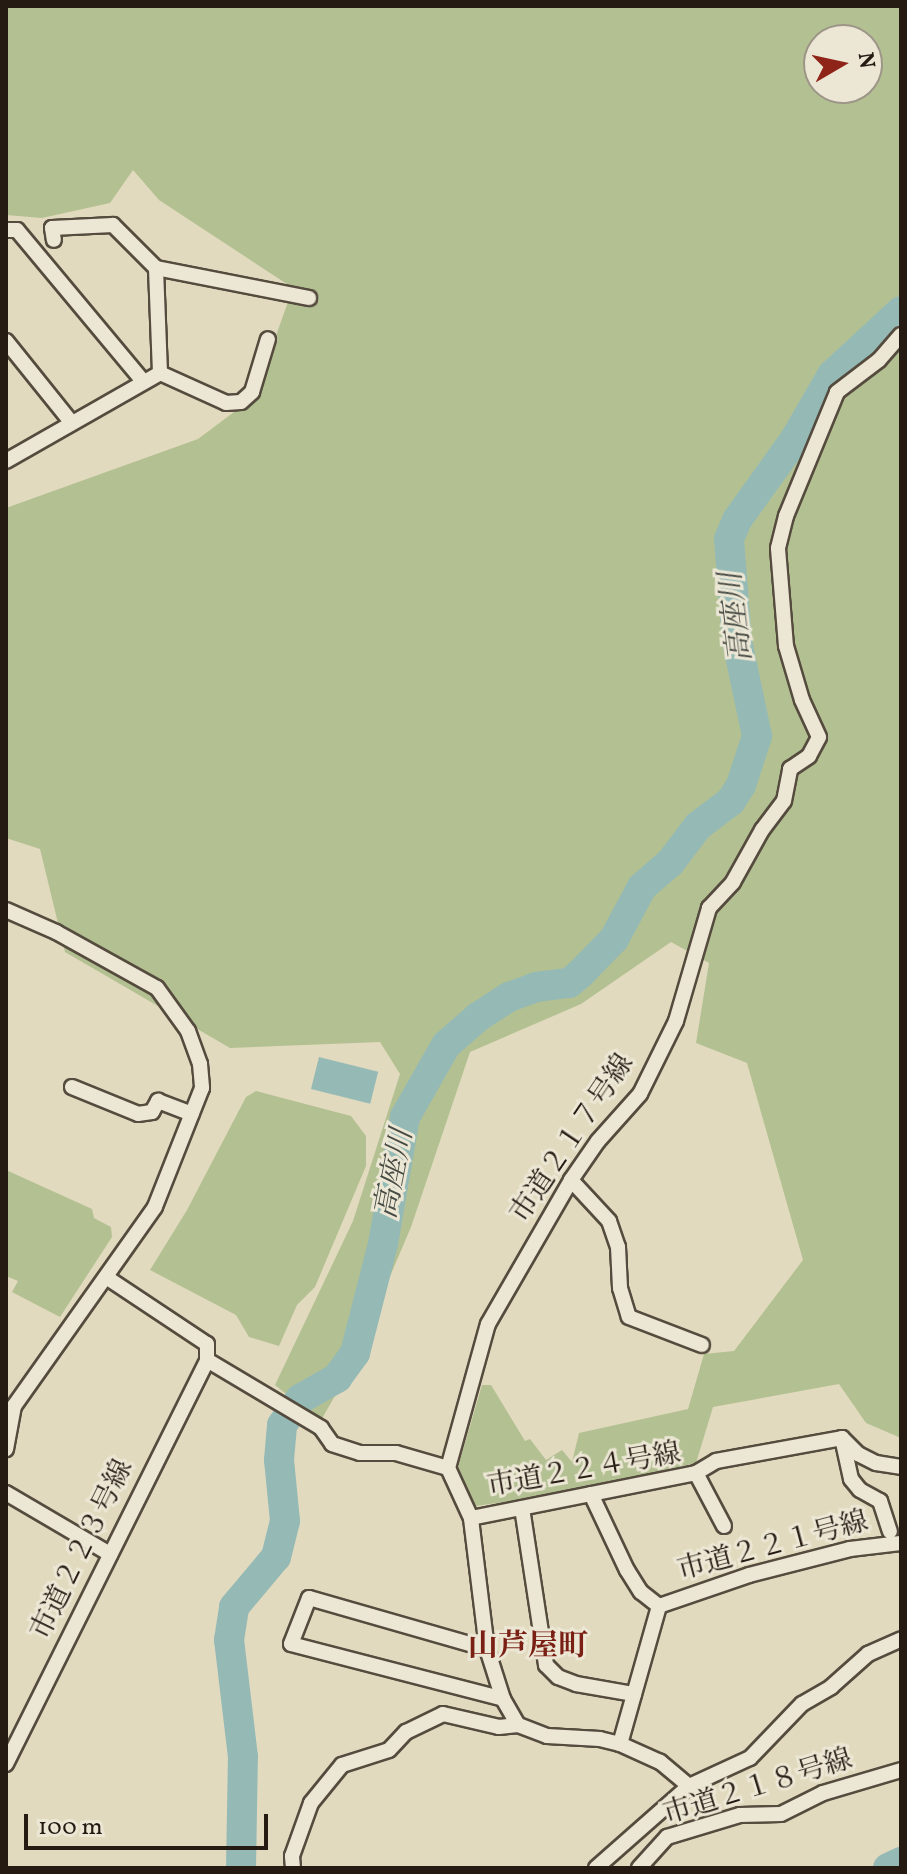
<!DOCTYPE html>
<html>
<head>
<meta charset="utf-8">
<style>
  body { margin:0 }
  #map { position:relative; width:907px; height:1874px; overflow:hidden; background:#e2dabe; font-family:Vollkorn,"Noto Serif JP",serif }
  div>[style] { position:absolute }
  .green>* { inset:0; background:#b3c092 }
  .water>* { inset:0; background:#95bab6; transform-origin:0 0 }
  .river>* { height:30px; margin:-15px; padding:0 15px; transform-origin:15px; border-radius:15px; background:#95bab6 }
  .roads { filter:drop-shadow(2px 0 #554b3e) drop-shadow(-2px 0 #554b3e) drop-shadow(0 2px #554b3e) drop-shadow(0 -2px #554b3e) }
  .minor>* { height:14px; margin:-7px; padding:0 7px; transform-origin:7px; border-radius:7px; background:#ece7d5 }
  span { translate:-50% -50%; white-space:nowrap; text-align:center; line-height:1.15; -webkit-text-stroke:6px #ece7d5; paint-order:stroke }
  .street-label { font-size:28px; color:#261b13 }
  .water-label { font-size:30px; color:#474b44; font-style:italic }
  .neighbourhood-label { font-size:30px; color:#7a1f14; font-weight:700 }
  .frame { position:absolute; inset:0; border:8px solid #261b13; pointer-events:none }
  .north { position:absolute; left:803px; top:24px; width:80px; height:80px; box-sizing:border-box; background:#ece7d5; border:2px solid #9d9587; border-radius:50%; rotate:81deg; font-size:22px; font-weight:700; line-height:32px; text-align:center; color:#261b13 }
  .north::after { content:''; display:block; margin:auto; width:28px; height:36px; background:#8f2418; clip-path:polygon(50% 0,100% 100%,50% 72%,0 100%) }
  .scale { position:absolute; left:24px; top:1814px; width:244px; height:36px; box-sizing:border-box; border:4px solid #261b13; border-top:0; padding-left:10px; font-size:24px; line-height:28px; white-space:nowrap; color:#261b13; -webkit-text-stroke:6px #ece7d5; paint-order:stroke }
</style>
</head>
<body>
<div id="map">
  <div class="green">
    <i style="clip-path:polygon(evenodd,6px 6px,901px 6px,901px 1438px,866px 1423px,839px 1384px,713px 1407px,696px 1463px,564px 1493px,476px 1506px,456px 1474px,482px 1385px,491px 1385px,525px 1441px,530px 1439px,546px 1460px,562px 1450px,572px 1462px,579px 1433px,688px 1409px,704px 1354px,734px 1351px,803px 1260px,747px 1063px,696px 1043px,709px 963px,671px 942px,581px 1004px,470px 1052px,411px 1227px,351px 1368px,320px 1422px,275px 1385px,353px 1221px,400px 1074px,380px 1042px,230px 1048px,65px 952px,40px 849px,6px 838px,6px 508px,198px 439px,254px 397px,293px 288px,159px 200px,133px 170px,110px 203px,42px 218px,6px 215px,6px 6px,819px 40px,867px 40px,867px 88px,819px 88px,819px 40px)"></i>
    <i style="clip-path:polygon(256px 1091px,351px 1116px,366px 1136px,366px 1166px,315px 1287px,297px 1305px,279px 1346px,249px 1337px,236px 1315px,150px 1270px,187px 1210px,246px 1097px)"></i>
    <i style="clip-path:polygon(6px 1170px,92px 1209px,94px 1218px,111px 1227px,112px 1237px,60px 1317px,12px 1292px,18px 1281px,6px 1276px)"></i>
  </div>
  <div class="water">
    <i style="left:319px;top:1057px;width:61px;height:33px;rotate:14deg"></i>
  </div>
  <div class="river">
    <i style="left:241px;top:1868px;width:111px;rotate:-89deg"></i>
    <i style="left:243px;top:1757px;width:118px;rotate:-96.8deg"></i>
    <i style="left:229px;top:1640px;width:33px;rotate:-81deg"></i>
    <i style="left:234px;top:1607px;width:65px;rotate:-50deg"></i>
    <i style="left:276px;top:1557px;width:37px;rotate:-76deg"></i>
    <i style="left:285px;top:1521px;width:61px;rotate:-95.6deg"></i>
    <i style="left:279px;top:1460px;width:35px;rotate:-85deg"></i>
    <i style="left:282px;top:1425px;width:32px;rotate:-55deg"></i>
    <i style="left:300px;top:1399px;width:43px;rotate:-29.6deg"></i>
    <i style="left:337px;top:1378px;width:31px;rotate:-54deg"></i>
    <i style="left:355px;top:1353px;width:113px;rotate:-75.6deg"></i>
    <i style="left:383px;top:1244px;width:129px;rotate:-80.2deg"></i>
    <i style="left:405px;top:1117px;width:83px;rotate:-60.3deg"></i>
    <i style="left:446px;top:1045px;width:43px;rotate:-41.2deg"></i>
    <i style="left:478px;top:1017px;width:37px;rotate:-33deg"></i>
    <i style="left:509px;top:997px;width:29px;rotate:-20deg"></i>
    <i style="left:536px;top:987px;width:33px;rotate:-7deg"></i>
    <i style="left:569px;top:983px;width:14px;rotate:-39deg"></i>
    <i style="left:580px;top:974px;width:49px;rotate:-45.8deg"></i>
    <i style="left:614px;top:939px;width:59px;rotate:-61.7deg"></i>
    <i style="left:642px;top:887px;width:37px;rotate:-41deg"></i>
    <i style="left:670px;top:863px;width:46px;rotate:-52.9deg"></i>
    <i style="left:698px;top:826px;width:41px;rotate:-37.1deg"></i>
    <i style="left:731px;top:801px;width:19px;rotate:-58deg"></i>
    <i style="left:741px;top:785px;width:52px;rotate:-71.9deg"></i>
    <i style="left:757px;top:736px;width:97px;rotate:-101.9deg"></i>
    <i style="left:737px;top:641px;width:102px;rotate:-94.5deg"></i>
    <i style="left:729px;top:539px;width:21px;rotate:-67deg"></i>
    <i style="left:737px;top:520px;width:100px;rotate:-54.4deg"></i>
    <i style="left:795px;top:439px;width:74px;rotate:-60deg"></i>
    <i style="left:832px;top:375px;width:94px;rotate:-42.8deg"></i>
    <i style="left:888px;top:1868px;width:14px;rotate:-25deg"></i>
  </div>
  <div class="roads">
    <div class="minor">
      <i style="left:6px;top:230px;width:11px"></i>
      <i style="left:17px;top:230px;width:197px;rotate:50.2deg"></i>
      <i style="left:156px;top:268px;width:156px;rotate:11.1deg"></i>
      <i style="left:6px;top:341px;width:105px;rotate:51.2deg"></i>
      <i style="left:160px;top:373px;width:72px;rotate:24.4deg"></i>
      <i style="left:226px;top:403px;width:15px;rotate:-4deg"></i>
      <i style="left:241px;top:402px;width:15px;rotate:-42deg"></i>
      <i style="left:252px;top:392px;width:55px;rotate:-73.2deg"></i>
      <i style="left:6px;top:461px;width:177px;rotate:-29.7deg"></i>
      <i style="left:160px;top:373px;width:105px;rotate:-92.2deg"></i>
      <i style="left:156px;top:268px;width:61px;rotate:-135deg"></i>
      <i style="left:113px;top:225px;width:61px;rotate:177.2deg"></i>
      <i style="left:52px;top:228px;width:12px;rotate:81deg"></i>
      <i style="left:6px;top:910px;width:55px;rotate:23.7deg"></i>
      <i style="left:56px;top:932px;width:115px;rotate:29deg"></i>
      <i style="left:157px;top:988px;width:53px;rotate:54.2deg"></i>
      <i style="left:188px;top:1031px;width:35px;rotate:70deg"></i>
      <i style="left:200px;top:1064px;width:24px;rotate:85deg"></i>
      <i style="left:202px;top:1088px;width:128px;rotate:111.6deg"></i>
      <i style="left:155px;top:1207px;width:244px;rotate:125.3deg"></i>
      <i style="left:14px;top:1406px;width:44px;rotate:100.5deg"></i>
      <i style="left:72px;top:1087px;width:71px;rotate:22.2deg"></i>
      <i style="left:138px;top:1114px;width:14px;rotate:-8deg"></i>
      <i style="left:152px;top:1112px;width:13px;rotate:-61deg"></i>
      <i style="left:158px;top:1101px;width:36px;rotate:21deg"></i>
      <i style="left:571px;top:1180px;width:56px;rotate:47.2deg"></i>
      <i style="left:609px;top:1221px;width:28px;rotate:71deg"></i>
      <i style="left:618px;top:1247px;width:41px;rotate:87.2deg"></i>
      <i style="left:620px;top:1288px;width:30px;rotate:73deg"></i>
      <i style="left:629px;top:1317px;width:78px;rotate:21deg"></i>
      <i style="left:106px;top:1277px;width:121px;rotate:33.6deg"></i>
      <i style="left:207px;top:1344px;width:16px;rotate:90deg"></i>
      <i style="left:207px;top:1360px;width:133px;rotate:30.8deg"></i>
      <i style="left:321px;top:1428px;width:19px;rotate:55deg"></i>
      <i style="left:332px;top:1444px;width:29px;rotate:18deg"></i>
      <i style="left:360px;top:1453px;width:36px"></i>
      <i style="left:396px;top:1453px;width:54px;rotate:16.1deg"></i>
      <i style="left:842px;top:1438px;width:23px;rotate:45deg"></i>
      <i style="left:858px;top:1454px;width:20px;rotate:27deg"></i>
      <i style="left:876px;top:1463px;width:25px;rotate:9deg"></i>
      <i style="left:696px;top:1473px;width:23px;rotate:-31deg"></i>
      <i style="left:716px;top:1461px;width:128px;rotate:-10.3deg"></i>
      <i style="left:842px;top:1438px;width:42px;rotate:77.6deg"></i>
      <i style="left:851px;top:1479px;width:14px;rotate:51deg"></i>
      <i style="left:860px;top:1490px;width:23px;rotate:29deg"></i>
      <i style="left:880px;top:1501px;width:32px;rotate:72deg"></i>
      <i style="left:6px;top:1493px;width:121px;rotate:30.4deg"></i>
      <i style="left:591px;top:1494px;width:84px;rotate:64.7deg"></i>
      <i style="left:627px;top:1570px;width:26px;rotate:58deg"></i>
      <i style="left:641px;top:1592px;width:23px;rotate:38deg"></i>
      <i style="left:522px;top:1508px;width:159px;rotate:81.3deg"></i>
      <i style="left:546px;top:1665px;width:17px;rotate:45deg"></i>
      <i style="left:558px;top:1677px;width:19px;rotate:21deg"></i>
      <i style="left:576px;top:1684px;width:59px;rotate:9.8deg"></i>
      <i style="left:471px;top:1518px;width:229px;rotate:-11.3deg"></i>
      <i style="left:696px;top:1473px;width:60px;rotate:62.2deg"></i>
      <i style="left:487px;top:1649px;width:185px;rotate:-164deg"></i>
      <i style="left:309px;top:1598px;width:49px;rotate:111.4deg"></i>
      <i style="left:291px;top:1644px;width:219px;rotate:14.5deg"></i>
      <i style="left:620px;top:1744px;width:143px;rotate:-74.2deg"></i>
      <i style="left:659px;top:1606px;width:95px;rotate:-19deg"></i>
      <i style="left:749px;top:1575px;width:104px;rotate:-14.4deg"></i>
      <i style="left:850px;top:1549px;width:51px;rotate:-6.7deg"></i>
      <i style="left:6px;top:1764px;width:451px;rotate:-63.5deg"></i>
      <i style="left:689px;top:1786px;width:67px;rotate:-24.7deg"></i>
      <i style="left:750px;top:1758px;width:75px;rotate:-46.1deg"></i>
      <i style="left:802px;top:1704px;width:34px;rotate:-30deg"></i>
      <i style="left:831px;top:1687px;width:50px;rotate:-41.7deg"></i>
      <i style="left:868px;top:1654px;width:36px;rotate:-24deg"></i>
      <i style="left:293px;top:1868px;width:12px;rotate:-95deg"></i>
      <i style="left:292px;top:1856px;width:56px;rotate:-70.3deg"></i>
      <i style="left:311px;top:1803px;width:49px;rotate:-50.8deg"></i>
      <i style="left:342px;top:1765px;width:49px;rotate:-17.7deg"></i>
      <i style="left:389px;top:1750px;width:25px;rotate:-47deg"></i>
      <i style="left:406px;top:1732px;width:41px;rotate:-25.9deg"></i>
      <i style="left:443px;top:1714px;width:57px;rotate:13.1deg"></i>
      <i style="left:499px;top:1727px;width:19px;rotate:-6deg"></i>
      <i style="left:596px;top:1868px;width:124px;rotate:-41.4deg"></i>
      <i style="left:689px;top:1786px;width:38px;rotate:-140deg"></i>
      <i style="left:660px;top:1762px;width:44px;rotate:-155.8deg"></i>
      <i style="left:620px;top:1744px;width:21px;rotate:-166deg"></i>
      <i style="left:600px;top:1739px;width:53px;rotate:-176.8deg"></i>
      <i style="left:547px;top:1736px;width:31px;rotate:-159deg"></i>
      <i style="left:518px;top:1725px;width:30px;rotate:-120deg"></i>
      <i style="left:503px;top:1699px;width:52px;rotate:-107.7deg"></i>
      <i style="left:487px;top:1649px;width:132px;rotate:-97deg"></i>
      <i style="left:471px;top:1518px;width:55px;rotate:-114.7deg"></i>
      <i style="left:448px;top:1468px;width:149px;rotate:-74.5deg"></i>
      <i style="left:488px;top:1324px;width:166px;rotate:-60deg"></i>
      <i style="left:571px;top:1180px;width:47px;rotate:-55.3deg"></i>
      <i style="left:598px;top:1141px;width:63px;rotate:-48.2deg"></i>
      <i style="left:640px;top:1094px;width:81px;rotate:-63.7deg"></i>
      <i style="left:676px;top:1021px;width:118px;rotate:-73.7deg"></i>
      <i style="left:709px;top:908px;width:35px;rotate:-47deg"></i>
      <i style="left:733px;top:882px;width:60px;rotate:-60.9deg"></i>
      <i style="left:762px;top:830px;width:36px;rotate:-53deg"></i>
      <i style="left:784px;top:801px;width:33px;rotate:-79deg"></i>
      <i style="left:790px;top:769px;width:23px;rotate:-34deg"></i>
      <i style="left:809px;top:756px;width:21px;rotate:-62deg"></i>
      <i style="left:819px;top:737px;width:41px;rotate:-114.7deg"></i>
      <i style="left:802px;top:700px;width:56px;rotate:-106.5deg"></i>
      <i style="left:786px;top:646px;width:98px;rotate:-94.7deg"></i>
      <i style="left:778px;top:548px;width:33px;rotate:-76deg"></i>
      <i style="left:786px;top:516px;width:134px;rotate:-67.6deg"></i>
      <i style="left:837px;top:392px;width:53px;rotate:-37.3deg"></i>
      <i style="left:879px;top:360px;width:33px;rotate:-49deg"></i>
      <i style="left:639px;top:1868px;width:42px;rotate:-47.9deg"></i>
      <i style="left:667px;top:1837px;width:76px;rotate:-16.8deg"></i>
      <i style="left:740px;top:1815px;width:41px;rotate:-1.4deg"></i>
      <i style="left:781px;top:1814px;width:47px;rotate:-26.6deg"></i>
      <i style="left:823px;top:1793px;width:81px;rotate:-16.4deg"></i>
    </div>
  </div>
  <div class="street-label">
    <span style="left:573px;top:1139px;rotate:-56deg">市道２１７号線</span>
    <span style="left:584px;top:1471px;rotate:-10deg">市道２２４号線</span>
    <span style="left:773px;top:1547px;rotate:-15deg">市道２２１号線</span>
    <span style="left:83px;top:1550px;rotate:-64deg">市道２２３号線</span>
    <span style="left:758px;top:1788px;rotate:-17deg">市道２１８号線</span>
  </div>
  <div class="water-label">
    <span style="left:737px;top:617px;rotate:-97deg">高座川</span>
    <span style="left:395px;top:1174px;rotate:-79deg">高座川</span>
  </div>
  <div class="neighbourhood-label">
    <span style="left:528px;top:1647px">山芦屋町</span>
  </div>
  <div class="frame"></div>
  <div class="north">N</div>
  <div class="scale">100 m</div>
</div>
</body>
</html>
